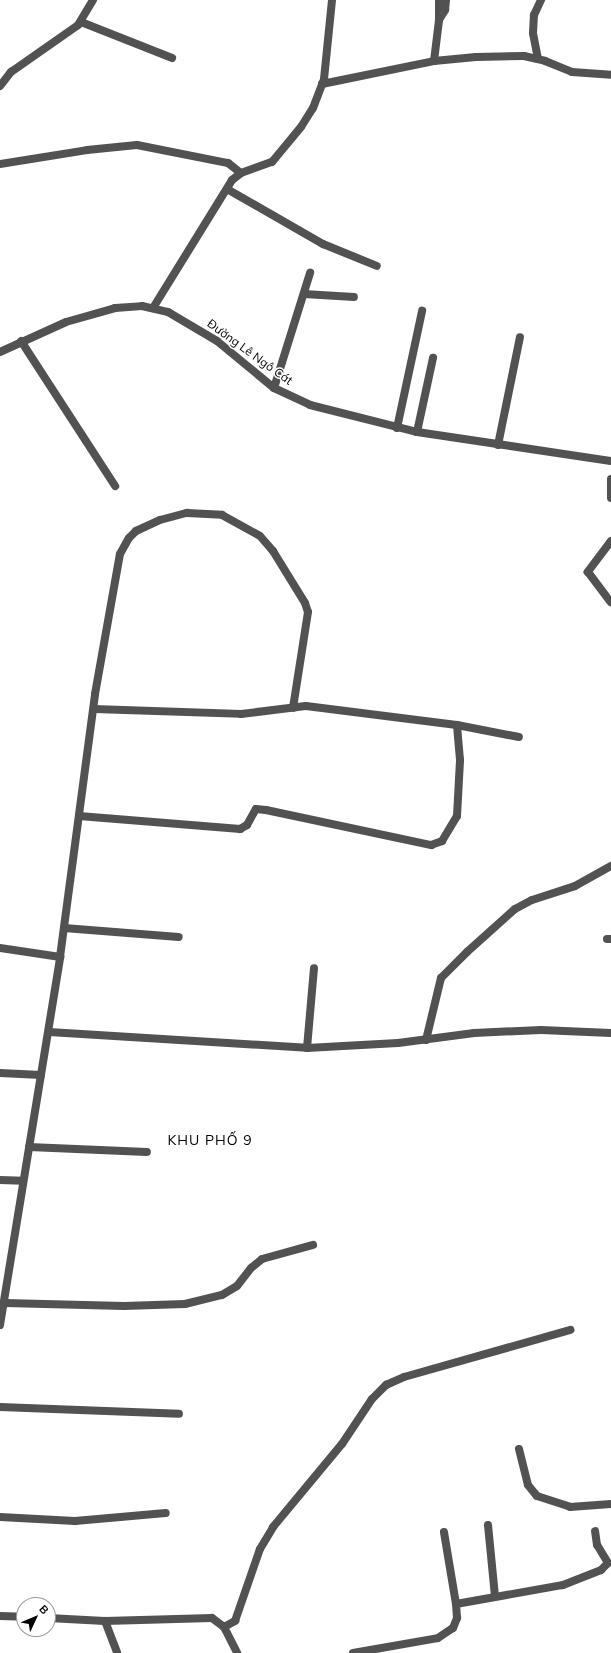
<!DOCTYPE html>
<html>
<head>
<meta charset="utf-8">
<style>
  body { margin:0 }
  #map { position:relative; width:611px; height:1653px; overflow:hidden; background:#fff; font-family:Mulish,sans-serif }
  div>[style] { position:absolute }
  .minor>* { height:8px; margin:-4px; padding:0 4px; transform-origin:4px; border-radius:4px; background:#525252 }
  span { translate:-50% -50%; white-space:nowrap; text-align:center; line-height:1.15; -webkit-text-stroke:3px #fff; paint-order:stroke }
  .street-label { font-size:12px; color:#000 }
  .quarter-label { font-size:14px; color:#000; letter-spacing:1px }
  .north { position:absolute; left:16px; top:1597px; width:40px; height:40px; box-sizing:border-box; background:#fff; border:1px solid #999; border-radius:50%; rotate:46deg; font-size:11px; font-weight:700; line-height:16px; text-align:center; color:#000 }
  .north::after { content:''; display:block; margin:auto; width:14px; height:18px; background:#000; clip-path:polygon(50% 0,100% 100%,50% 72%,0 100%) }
</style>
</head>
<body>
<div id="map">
  <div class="minor">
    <i style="left:439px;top:20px;width:20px;rotate:-90deg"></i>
    <i style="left:81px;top:22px;width:98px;rotate:21.6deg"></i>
    <i style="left:538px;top:59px;width:26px;rotate:-101deg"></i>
    <i style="left:533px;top:33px;width:18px;rotate:-87deg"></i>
    <i style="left:534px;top:15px;width:17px;rotate:-65deg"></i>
    <i style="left:434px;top:61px;width:41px;rotate:-83deg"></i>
    <i style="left:439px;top:20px;width:12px;rotate:-59deg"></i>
    <i style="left:445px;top:10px;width:10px;rotate:-84deg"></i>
    <i style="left:322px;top:84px;width:114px;rotate:-11.6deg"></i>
    <i style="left:434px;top:61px;width:42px;rotate:-5.4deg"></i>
    <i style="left:476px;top:57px;width:48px;rotate:-1.2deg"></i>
    <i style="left:524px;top:56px;width:22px;rotate:13deg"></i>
    <i style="left:545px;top:61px;width:29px;rotate:22deg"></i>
    <i style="left:572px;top:72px;width:39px;rotate:4deg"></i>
    <i style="left:0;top:86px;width:18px;rotate:-52deg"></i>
    <i style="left:11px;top:72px;width:82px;rotate:-35deg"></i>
    <i style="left:78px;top:25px;width:29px;rotate:-59deg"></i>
    <i style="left:0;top:164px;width:88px;rotate:-9.1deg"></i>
    <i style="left:87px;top:150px;width:50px;rotate:-5.7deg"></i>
    <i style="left:137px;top:145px;width:93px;rotate:11.2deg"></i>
    <i style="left:228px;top:163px;width:16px;rotate:38deg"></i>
    <i style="left:227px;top:189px;width:111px;rotate:29.8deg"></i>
    <i style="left:323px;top:244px;width:58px;rotate:22.2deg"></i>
    <i style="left:304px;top:294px;width:50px;rotate:3.4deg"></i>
    <i style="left:153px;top:308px;width:150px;rotate:-58.3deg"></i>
    <i style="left:232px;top:180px;width:11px;rotate:-38deg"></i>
    <i style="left:241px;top:173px;width:33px;rotate:-20deg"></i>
    <i style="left:272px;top:162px;width:45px;rotate:-50.4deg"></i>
    <i style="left:301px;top:127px;width:22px;rotate:-58deg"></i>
    <i style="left:313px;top:108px;width:31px;rotate:-69deg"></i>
    <i style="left:324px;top:79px;width:79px;rotate:-84.2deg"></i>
    <i style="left:21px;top:341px;width:173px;rotate:57deg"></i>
    <i style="left:0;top:352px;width:72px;rotate:-24.4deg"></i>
    <i style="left:66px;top:322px;width:51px;rotate:-15.9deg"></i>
    <i style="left:115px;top:308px;width:27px;rotate:-4deg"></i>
    <i style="left:142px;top:306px;width:27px;rotate:13deg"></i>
    <i style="left:168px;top:312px;width:57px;rotate:30.6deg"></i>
    <i style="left:217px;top:341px;width:74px;rotate:39.5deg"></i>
    <i style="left:274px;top:388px;width:40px;rotate:25deg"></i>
    <i style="left:310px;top:405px;width:110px;rotate:14.2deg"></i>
    <i style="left:417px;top:432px;width:196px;rotate:8.5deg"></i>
    <i style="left:274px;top:388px;width:121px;rotate:-72.6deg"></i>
    <i style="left:397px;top:428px;width:120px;rotate:-77.9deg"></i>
    <i style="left:417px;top:432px;width:76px;rotate:-77.8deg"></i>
    <i style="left:498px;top:445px;width:110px;rotate:-78.5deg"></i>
    <i style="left:611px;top:479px;width:19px;rotate:90deg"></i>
    <i style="left:611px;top:541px;width:39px;rotate:127deg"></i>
    <i style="left:588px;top:572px;width:38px;rotate:53deg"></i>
    <i style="left:94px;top:709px;width:147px;rotate:1.9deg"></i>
    <i style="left:241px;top:714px;width:65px;rotate:-7deg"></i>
    <i style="left:306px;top:706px;width:152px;rotate:7.2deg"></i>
    <i style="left:457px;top:725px;width:63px;rotate:11deg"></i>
    <i style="left:79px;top:816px;width:162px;rotate:4.6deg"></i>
    <i style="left:240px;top:829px;width:8px;rotate:-30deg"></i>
    <i style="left:247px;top:825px;width:18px;rotate:-61deg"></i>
    <i style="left:256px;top:809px;width:10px;rotate:6deg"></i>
    <i style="left:266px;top:810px;width:169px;rotate:12deg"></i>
    <i style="left:431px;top:845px;width:12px;rotate:-20deg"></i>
    <i style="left:442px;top:841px;width:29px;rotate:-59deg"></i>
    <i style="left:457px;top:816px;width:56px;rotate:-86.9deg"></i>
    <i style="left:460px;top:760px;width:35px;rotate:-95deg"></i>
    <i style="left:64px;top:928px;width:115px;rotate:4.5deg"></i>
    <i style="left:607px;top:939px;width:4px"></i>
    <i style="left:0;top:948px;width:61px;rotate:8.5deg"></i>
    <i style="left:49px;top:1032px;width:258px;rotate:3.5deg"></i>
    <i style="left:307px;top:1048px;width:91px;rotate:-3.1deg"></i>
    <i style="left:398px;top:1043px;width:77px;rotate:-7.5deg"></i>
    <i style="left:474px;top:1033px;width:67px;rotate:-2.6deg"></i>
    <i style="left:541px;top:1030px;width:70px;rotate:2.5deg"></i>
    <i style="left:426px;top:1040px;width:64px;rotate:-76.4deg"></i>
    <i style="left:441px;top:978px;width:37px;rotate:-45deg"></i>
    <i style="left:467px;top:952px;width:64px;rotate:-41.9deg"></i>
    <i style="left:515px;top:909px;width:19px;rotate:-28deg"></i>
    <i style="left:532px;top:900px;width:45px;rotate:-18deg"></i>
    <i style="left:575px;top:886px;width:41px;rotate:-29.1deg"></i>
    <i style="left:307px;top:1048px;width:80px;rotate:-85deg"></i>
    <i style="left:0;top:1073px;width:41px;rotate:2.8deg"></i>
    <i style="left:29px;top:1147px;width:118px;rotate:2.4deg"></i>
    <i style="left:0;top:1180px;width:23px;rotate:2deg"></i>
    <i style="left:5px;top:1303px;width:119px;rotate:1.4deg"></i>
    <i style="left:124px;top:1306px;width:61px;rotate:-1.9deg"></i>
    <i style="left:185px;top:1304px;width:38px;rotate:-14deg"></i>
    <i style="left:222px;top:1295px;width:17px;rotate:-31deg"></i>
    <i style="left:237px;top:1286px;width:23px;rotate:-52deg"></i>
    <i style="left:251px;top:1268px;width:14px;rotate:-39deg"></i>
    <i style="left:262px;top:1259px;width:53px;rotate:-15.4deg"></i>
    <i style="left:0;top:1325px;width:373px;rotate:-80.7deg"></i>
    <i style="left:60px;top:957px;width:265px;rotate:-82.4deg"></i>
    <i style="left:95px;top:694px;width:142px;rotate:-79.9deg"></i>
    <i style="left:120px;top:554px;width:18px;rotate:-61deg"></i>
    <i style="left:129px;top:538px;width:10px;rotate:-45deg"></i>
    <i style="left:136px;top:531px;width:26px;rotate:-25deg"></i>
    <i style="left:160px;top:520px;width:28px;rotate:-15deg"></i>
    <i style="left:187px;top:513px;width:35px;rotate:3deg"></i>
    <i style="left:222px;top:515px;width:43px;rotate:28.9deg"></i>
    <i style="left:260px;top:536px;width:20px;rotate:49deg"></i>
    <i style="left:273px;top:551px;width:61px;rotate:58.4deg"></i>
    <i style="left:305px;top:603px;width:9px;rotate:72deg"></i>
    <i style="left:308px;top:612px;width:97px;rotate:98.9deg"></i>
    <i style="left:0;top:1407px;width:179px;rotate:2.2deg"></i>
    <i style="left:519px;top:1449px;width:37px;rotate:76deg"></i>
    <i style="left:528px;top:1485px;width:14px;rotate:51deg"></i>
    <i style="left:537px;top:1496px;width:35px;rotate:18deg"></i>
    <i style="left:570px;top:1507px;width:41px;rotate:-4.2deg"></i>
    <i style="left:0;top:1517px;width:75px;rotate:3.1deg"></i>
    <i style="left:75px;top:1521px;width:91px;rotate:-5deg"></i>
    <i style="left:488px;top:1525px;width:71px;rotate:84.4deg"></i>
    <i style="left:456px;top:1604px;width:109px;rotate:-10.1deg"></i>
    <i style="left:563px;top:1585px;width:41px;rotate:-21.5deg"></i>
    <i style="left:601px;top:1570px;width:10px;rotate:-45deg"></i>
    <i style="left:608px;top:1563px;width:21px;rotate:-121deg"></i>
    <i style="left:597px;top:1545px;width:14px;rotate:-98deg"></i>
    <i style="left:0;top:1616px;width:24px;rotate:2deg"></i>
    <i style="left:48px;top:1618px;width:57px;rotate:3deg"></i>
    <i style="left:105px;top:1621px;width:107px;rotate:-1.6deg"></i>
    <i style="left:212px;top:1618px;width:15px;rotate:37deg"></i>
    <i style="left:224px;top:1627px;width:29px;rotate:63deg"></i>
    <i style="left:105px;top:1621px;width:34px;rotate:69deg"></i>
    <i style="left:224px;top:1627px;width:13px;rotate:-29deg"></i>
    <i style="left:235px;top:1621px;width:76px;rotate:-70.9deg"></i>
    <i style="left:260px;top:1549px;width:26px;rotate:-59deg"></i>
    <i style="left:273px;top:1527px;width:108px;rotate:-50.3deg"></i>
    <i style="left:342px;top:1444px;width:54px;rotate:-56.3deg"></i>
    <i style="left:372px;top:1399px;width:20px;rotate:-45deg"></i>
    <i style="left:386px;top:1385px;width:20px;rotate:-24deg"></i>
    <i style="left:404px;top:1377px;width:173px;rotate:-15.8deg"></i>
    <i style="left:353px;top:1653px;width:86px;rotate:-10deg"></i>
    <i style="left:438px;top:1638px;width:18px;rotate:-34deg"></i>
    <i style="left:453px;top:1628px;width:11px;rotate:-68deg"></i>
    <i style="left:457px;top:1618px;width:14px;rotate:-94deg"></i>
    <i style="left:456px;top:1604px;width:73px;rotate:-99.5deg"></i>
  </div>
  <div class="street-label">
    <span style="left:250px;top:352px;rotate:36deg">Đường Lê Ngô Cát</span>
  </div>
  <div class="quarter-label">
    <span style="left:210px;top:1140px">KHU PHỐ 9</span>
  </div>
  <div class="north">B</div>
</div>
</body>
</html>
